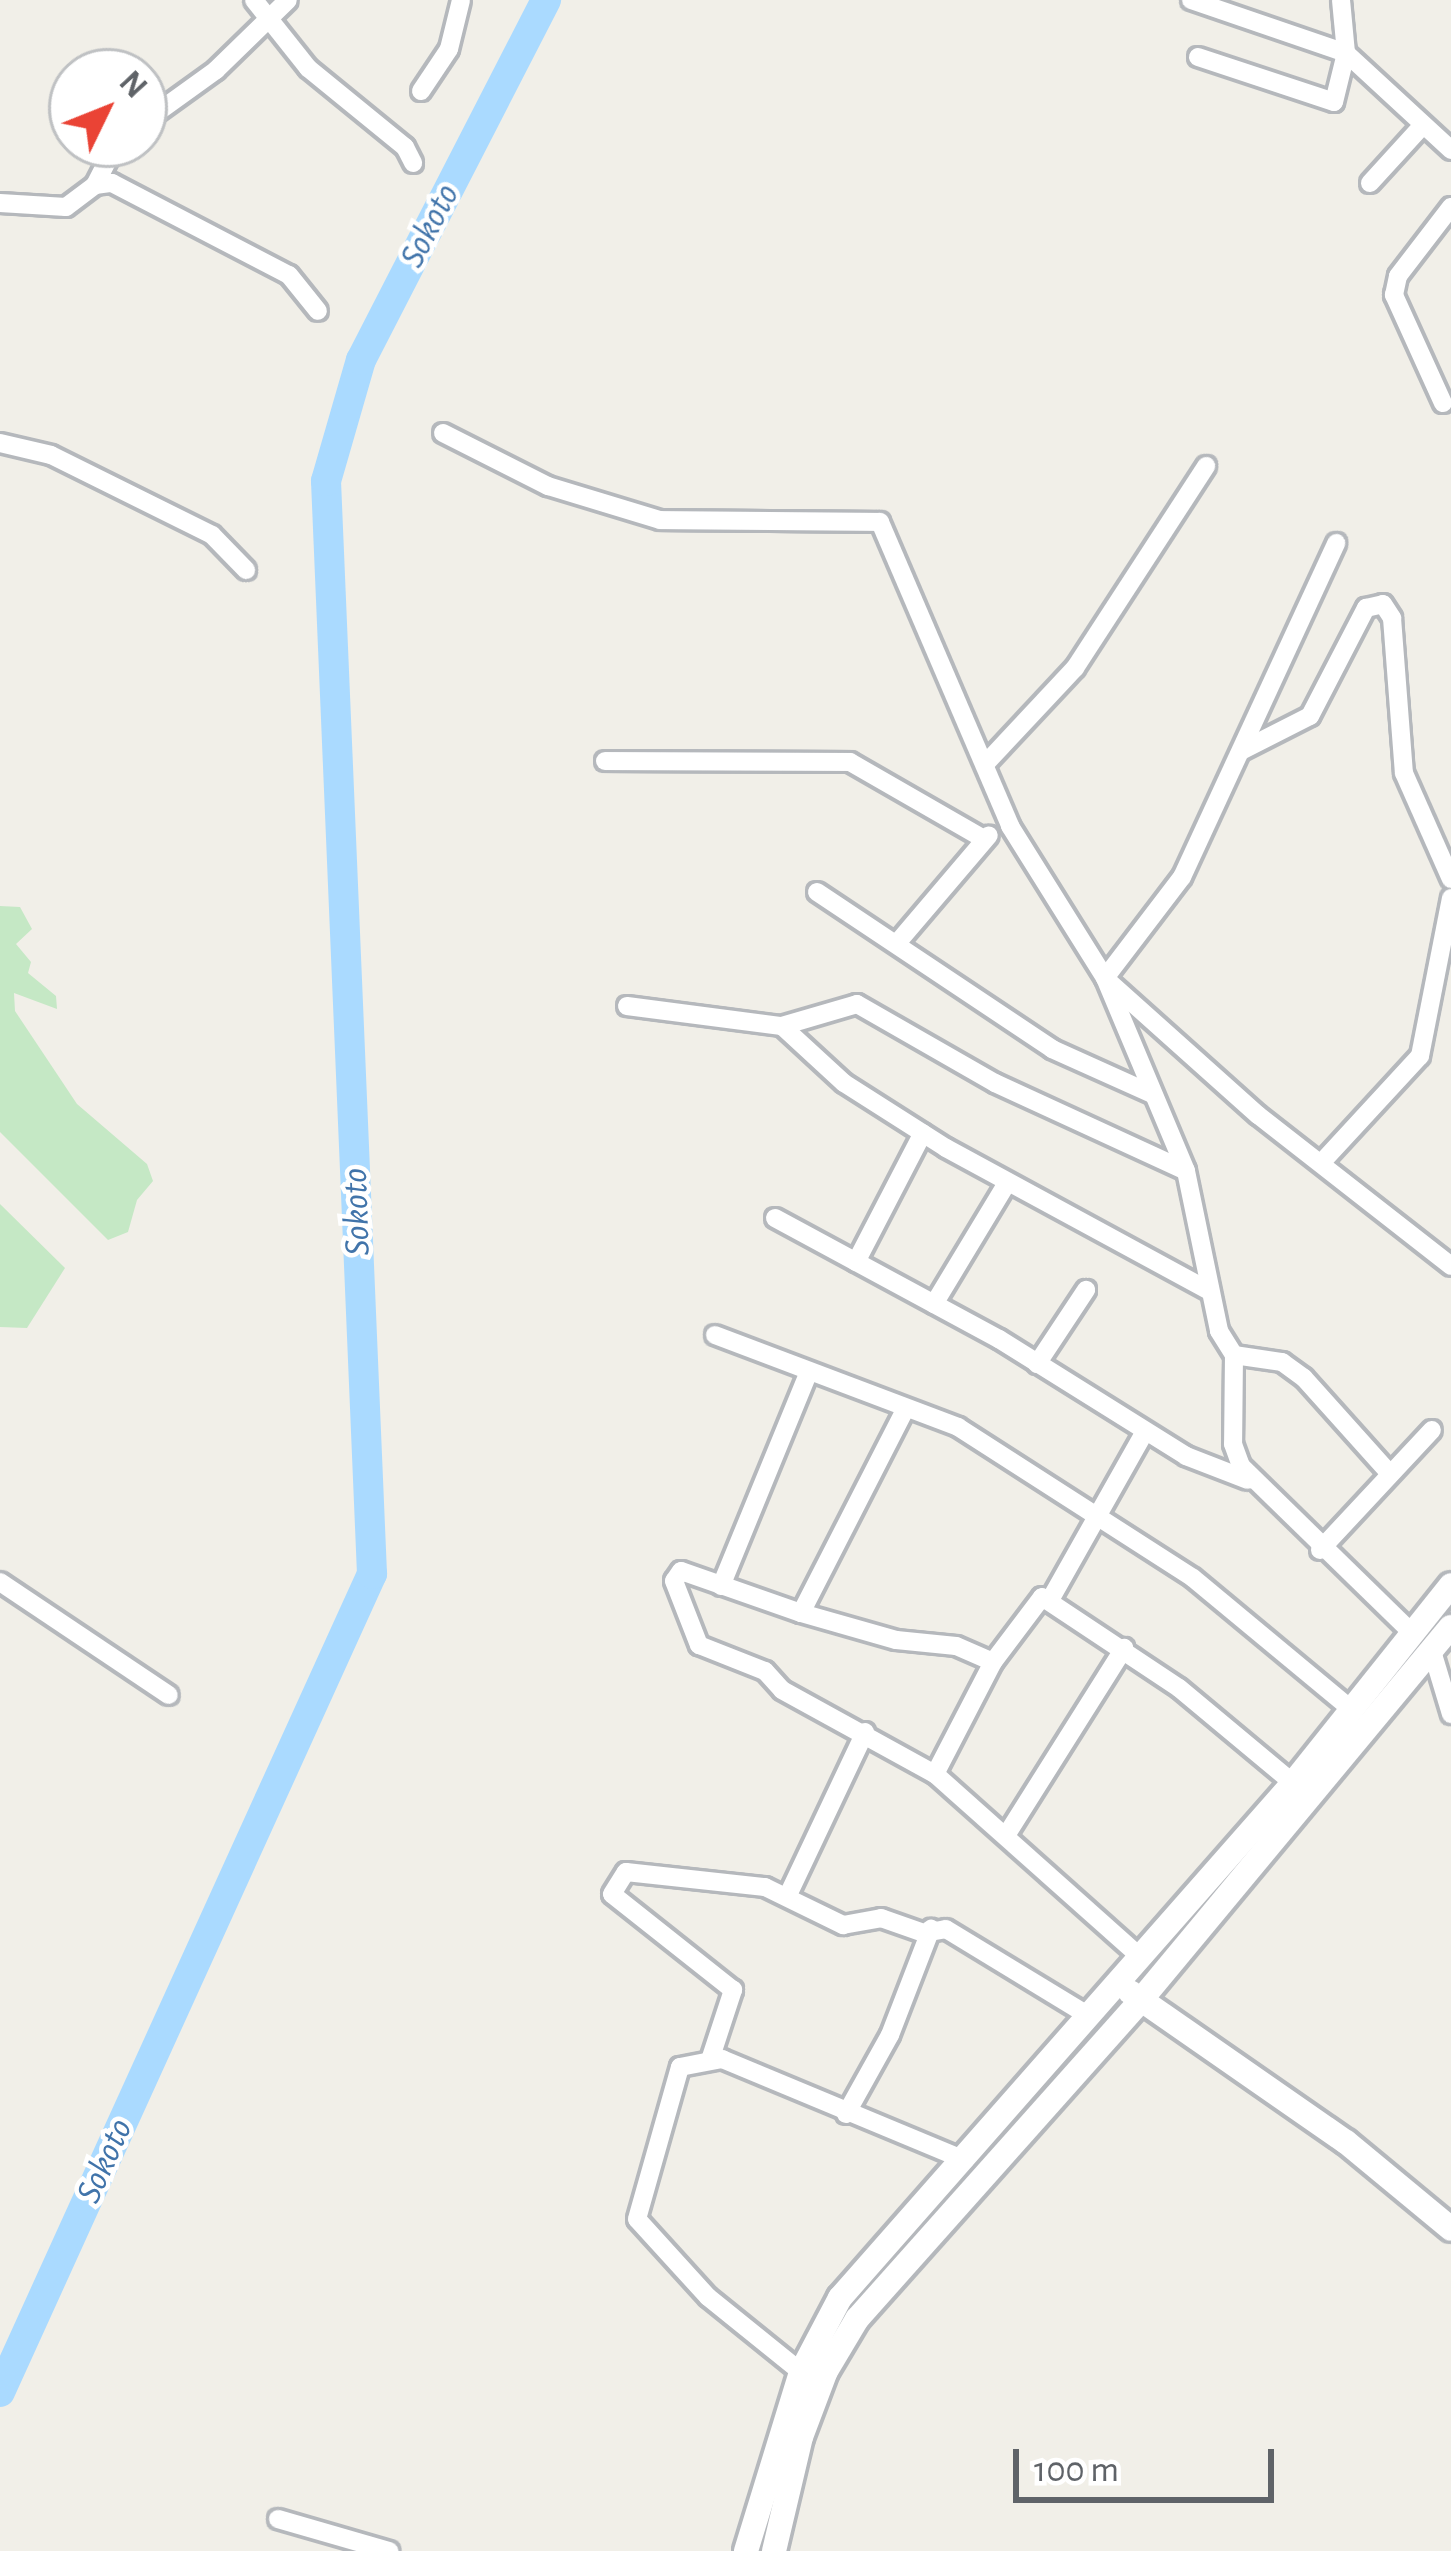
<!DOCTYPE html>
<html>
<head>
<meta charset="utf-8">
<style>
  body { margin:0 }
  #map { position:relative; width:1451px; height:2551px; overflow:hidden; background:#f1efe8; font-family:"Alegreya Sans",sans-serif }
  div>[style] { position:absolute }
  .green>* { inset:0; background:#c5e8c5 }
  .river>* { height:30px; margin:-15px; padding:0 15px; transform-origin:15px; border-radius:15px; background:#aadaff }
  .roads { filter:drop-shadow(3px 0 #b5b8bc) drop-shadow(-3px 0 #b5b8bc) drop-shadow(0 3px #b5b8bc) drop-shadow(0 -3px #b5b8bc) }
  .street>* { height:18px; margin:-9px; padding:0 9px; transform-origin:9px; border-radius:9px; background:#fff }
  .secondary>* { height:24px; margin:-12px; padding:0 12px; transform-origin:12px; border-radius:12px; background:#fff }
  span { translate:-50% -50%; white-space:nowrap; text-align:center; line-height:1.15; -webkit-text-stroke:9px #fff; paint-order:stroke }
  .water-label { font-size:36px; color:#4174aa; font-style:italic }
  .north { position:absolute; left:48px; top:48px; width:120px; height:120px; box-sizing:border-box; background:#fff; border:3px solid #bfc1c3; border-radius:50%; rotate:47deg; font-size:33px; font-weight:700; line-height:48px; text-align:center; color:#5f6368 }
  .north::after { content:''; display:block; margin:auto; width:42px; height:54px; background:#ea4335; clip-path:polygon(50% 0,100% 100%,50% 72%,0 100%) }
  .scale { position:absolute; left:1013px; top:2449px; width:261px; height:54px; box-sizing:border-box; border:6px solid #5f6368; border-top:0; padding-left:15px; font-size:36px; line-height:42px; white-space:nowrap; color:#5f6368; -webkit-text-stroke:9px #fff; paint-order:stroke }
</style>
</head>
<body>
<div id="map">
  <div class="green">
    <i style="clip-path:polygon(0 906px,20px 907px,32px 929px,16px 944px,31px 962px,28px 973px,56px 996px,57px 1009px,14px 993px,15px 1011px,77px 1104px,147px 1164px,153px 1181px,137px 1200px,128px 1232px,108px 1240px,0 1132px)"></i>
    <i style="clip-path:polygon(0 1204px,65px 1268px,27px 1328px,0 1327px)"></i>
  </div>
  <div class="river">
    <i style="left:0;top:2392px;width:899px;rotate:-65.55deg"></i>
    <i style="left:372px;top:1574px;width:1094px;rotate:-92.41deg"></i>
    <i style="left:326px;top:481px;width:126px;rotate:-73.9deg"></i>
    <i style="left:361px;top:360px;width:405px;rotate:-62.8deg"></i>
  </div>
  <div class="roads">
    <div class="street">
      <i style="left:254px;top:0;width:87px;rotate:51.5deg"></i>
      <i style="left:308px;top:68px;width:125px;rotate:39.2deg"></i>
      <i style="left:405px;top:147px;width:18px;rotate:63deg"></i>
      <i style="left:1191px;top:0;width:164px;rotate:18.9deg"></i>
      <i style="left:1346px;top:53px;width:143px;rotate:42.7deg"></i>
      <i style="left:1198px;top:57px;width:143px;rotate:18.3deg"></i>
      <i style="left:1334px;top:102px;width:50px;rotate:-76.2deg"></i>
      <i style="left:1346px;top:53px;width:53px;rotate:-95.4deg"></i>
      <i style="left:421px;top:91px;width:50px;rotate:-56.3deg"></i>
      <i style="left:449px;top:49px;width:50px;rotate:-76.2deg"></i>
      <i style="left:144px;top:122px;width:89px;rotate:-35.8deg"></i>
      <i style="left:216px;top:70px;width:100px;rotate:-44.2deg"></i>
      <i style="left:1370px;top:183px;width:77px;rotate:-47.6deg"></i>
      <i style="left:95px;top:185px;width:46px;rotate:-62.9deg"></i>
      <i style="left:0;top:203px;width:66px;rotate:3.5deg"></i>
      <i style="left:66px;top:207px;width:36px;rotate:-37deg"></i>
      <i style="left:95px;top:185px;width:17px;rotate:-7deg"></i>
      <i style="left:112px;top:183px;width:199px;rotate:27.5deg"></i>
      <i style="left:289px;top:275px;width:46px;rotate:51.1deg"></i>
      <i style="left:1443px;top:403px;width:119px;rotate:-114.4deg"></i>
      <i style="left:1394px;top:295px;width:19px;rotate:-78deg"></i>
      <i style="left:1398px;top:276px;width:87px;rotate:-52.5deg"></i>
      <i style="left:443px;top:433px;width:118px;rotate:26.8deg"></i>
      <i style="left:548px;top:486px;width:117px;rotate:16.9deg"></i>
      <i style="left:660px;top:520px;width:220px;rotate:0.5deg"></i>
      <i style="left:880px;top:522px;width:331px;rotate:66.8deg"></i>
      <i style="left:1010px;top:826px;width:179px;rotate:58deg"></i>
      <i style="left:1105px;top:978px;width:209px;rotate:67.2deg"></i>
      <i style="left:1186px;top:1171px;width:163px;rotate:78.3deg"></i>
      <i style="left:1219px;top:1331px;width:28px;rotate:58deg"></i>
      <i style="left:1234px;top:1355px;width:89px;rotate:90.6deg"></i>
      <i style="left:1233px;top:1444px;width:23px;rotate:70deg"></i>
      <i style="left:1241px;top:1466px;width:240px;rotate:44.3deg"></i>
      <i style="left:0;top:443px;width:52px;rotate:13.2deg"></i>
      <i style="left:51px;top:455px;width:180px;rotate:26.4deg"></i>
      <i style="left:212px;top:535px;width:49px;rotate:45.8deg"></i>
      <i style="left:1243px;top:750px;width:75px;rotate:-26.9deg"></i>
      <i style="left:1310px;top:716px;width:122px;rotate:-62.6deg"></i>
      <i style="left:1366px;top:608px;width:17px;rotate:-13deg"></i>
      <i style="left:1383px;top:604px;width:17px;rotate:57deg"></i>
      <i style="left:1392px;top:618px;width:155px;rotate:85.6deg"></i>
      <i style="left:1404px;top:773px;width:116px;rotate:66.1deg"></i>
      <i style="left:605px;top:761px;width:245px;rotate:0.2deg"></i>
      <i style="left:850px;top:762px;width:152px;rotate:29.9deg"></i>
      <i style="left:987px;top:762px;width:129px;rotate:-46.9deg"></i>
      <i style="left:1075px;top:668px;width:241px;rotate:-57deg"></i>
      <i style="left:817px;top:892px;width:283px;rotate:33.7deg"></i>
      <i style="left:1052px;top:1049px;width:110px;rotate:24.2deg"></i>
      <i style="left:898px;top:942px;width:140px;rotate:-49.6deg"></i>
      <i style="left:1105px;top:978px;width:127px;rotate:-52.7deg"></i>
      <i style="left:1182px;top:877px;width:368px;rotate:-65.2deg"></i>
      <i style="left:1108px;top:981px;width:201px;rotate:41.8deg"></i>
      <i style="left:1258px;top:1115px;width:245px;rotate:38deg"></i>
      <i style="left:627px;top:1006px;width:156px;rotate:7.4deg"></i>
      <i style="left:782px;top:1026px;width:78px;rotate:-16.3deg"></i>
      <i style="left:857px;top:1004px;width:159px;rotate:29.8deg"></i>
      <i style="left:995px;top:1083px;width:210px;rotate:24.7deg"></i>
      <i style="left:782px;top:1026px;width:84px;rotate:42.6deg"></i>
      <i style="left:844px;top:1083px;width:121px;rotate:32.5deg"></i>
      <i style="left:946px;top:1148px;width:299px;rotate:28.5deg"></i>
      <i style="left:1323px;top:1161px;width:143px;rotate:-47.3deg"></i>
      <i style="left:1420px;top:1056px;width:161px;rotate:-78.9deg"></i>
      <i style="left:775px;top:1218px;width:255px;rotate:28.4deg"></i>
      <i style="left:999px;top:1339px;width:221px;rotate:32deg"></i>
      <i style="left:1186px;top:1456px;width:66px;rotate:21.2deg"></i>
      <i style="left:856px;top:1262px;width:145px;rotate:-62.6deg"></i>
      <i style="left:934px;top:1304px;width:141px;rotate:-58.9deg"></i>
      <i style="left:715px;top:1335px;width:260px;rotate:20.7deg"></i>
      <i style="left:958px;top:1427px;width:279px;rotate:32.7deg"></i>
      <i style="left:1193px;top:1578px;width:205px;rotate:39.7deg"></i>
      <i style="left:1234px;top:1355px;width:49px;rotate:8.3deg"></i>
      <i style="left:1282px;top:1362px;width:27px;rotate:36deg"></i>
      <i style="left:1304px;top:1378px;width:129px;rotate:48.1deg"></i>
      <i style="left:1037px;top:1364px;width:89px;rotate:-56.5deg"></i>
      <i style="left:1320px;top:1550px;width:164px;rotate:-47deg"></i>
      <i style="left:0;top:1582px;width:203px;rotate:33.8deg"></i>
      <i style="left:721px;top:1586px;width:232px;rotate:-67.7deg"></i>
      <i style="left:1050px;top:1600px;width:192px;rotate:-60.6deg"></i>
      <i style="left:801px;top:1613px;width:230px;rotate:-62.9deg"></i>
      <i style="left:1432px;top:1651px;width:66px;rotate:73.2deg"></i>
      <i style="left:993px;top:1662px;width:40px;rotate:-156.6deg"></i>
      <i style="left:956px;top:1646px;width:60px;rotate:-174.3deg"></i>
      <i style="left:896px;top:1640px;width:99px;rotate:-164.1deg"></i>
      <i style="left:801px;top:1613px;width:127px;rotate:-160.7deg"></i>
      <i style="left:681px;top:1571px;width:12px;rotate:125deg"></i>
      <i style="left:674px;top:1581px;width:69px;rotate:68.7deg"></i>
      <i style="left:699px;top:1645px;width:71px;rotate:21.5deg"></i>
      <i style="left:765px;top:1671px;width:25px;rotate:48deg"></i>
      <i style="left:782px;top:1690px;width:175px;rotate:28.8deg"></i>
      <i style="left:935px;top:1774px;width:273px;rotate:41.7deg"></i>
      <i style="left:935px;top:1774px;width:126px;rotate:-62.6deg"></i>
      <i style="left:993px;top:1662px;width:81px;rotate:-53deg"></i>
      <i style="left:1042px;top:1597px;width:164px;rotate:33.6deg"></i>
      <i style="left:1179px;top:1688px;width:148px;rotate:39.8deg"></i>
      <i style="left:1007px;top:1834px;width:220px;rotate:-57.8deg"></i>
      <i style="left:789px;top:1893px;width:178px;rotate:-64.7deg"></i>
      <i style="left:711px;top:2057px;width:71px;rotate:-71.8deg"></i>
      <i style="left:733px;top:1990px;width:154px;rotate:-141.6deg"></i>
      <i style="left:612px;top:1894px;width:26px;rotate:-58deg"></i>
      <i style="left:626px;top:1872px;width:140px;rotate:6.2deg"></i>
      <i style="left:765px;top:1887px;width:87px;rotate:26deg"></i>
      <i style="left:843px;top:1925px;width:39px;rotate:-10deg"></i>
      <i style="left:881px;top:1918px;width:46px;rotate:19.2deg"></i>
      <i style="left:924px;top:1933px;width:22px;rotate:-10deg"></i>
      <i style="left:946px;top:1929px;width:167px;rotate:31.3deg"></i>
      <i style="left:846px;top:2114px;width:90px;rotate:-60.9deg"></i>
      <i style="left:890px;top:2035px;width:114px;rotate:-68.9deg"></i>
      <i style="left:801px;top:2372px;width:119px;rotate:-141.1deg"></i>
      <i style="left:708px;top:2297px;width:105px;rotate:-132.3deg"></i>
      <i style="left:637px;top:2219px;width:158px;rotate:-74.2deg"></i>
      <i style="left:680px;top:2067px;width:43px;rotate:-10.8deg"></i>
      <i style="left:722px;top:2059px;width:263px;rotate:22.6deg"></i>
      <i style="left:278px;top:2519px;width:116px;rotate:16.1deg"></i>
    </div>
    <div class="secondary">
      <i style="left:1130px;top:1992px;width:263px;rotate:34.8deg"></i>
      <i style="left:1346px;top:2142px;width:136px;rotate:39.6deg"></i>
      <i style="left:746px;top:2551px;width:187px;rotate:-72.9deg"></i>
      <i style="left:801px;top:2372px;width:84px;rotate:-62.2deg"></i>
      <i style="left:840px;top:2298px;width:686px;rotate:-48.66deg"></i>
      <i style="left:1293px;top:1783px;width:253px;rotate:-51.4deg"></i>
      <i style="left:774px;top:2551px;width:117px;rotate:-76.7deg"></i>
      <i style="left:801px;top:2437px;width:71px;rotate:-69.3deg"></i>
      <i style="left:826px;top:2371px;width:61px;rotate:-59.2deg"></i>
      <i style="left:857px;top:2319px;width:426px;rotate:-48.3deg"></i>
      <i style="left:1140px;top:2001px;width:486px;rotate:-50.3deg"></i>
    </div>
  </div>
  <div class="water-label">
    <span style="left:430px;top:226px;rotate:-63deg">Sokoto</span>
    <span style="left:357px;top:1212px;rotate:-92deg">Sokoto</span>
    <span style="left:105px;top:2161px;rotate:-66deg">Sokoto</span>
  </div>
  <div class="north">N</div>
  <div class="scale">100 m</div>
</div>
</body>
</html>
